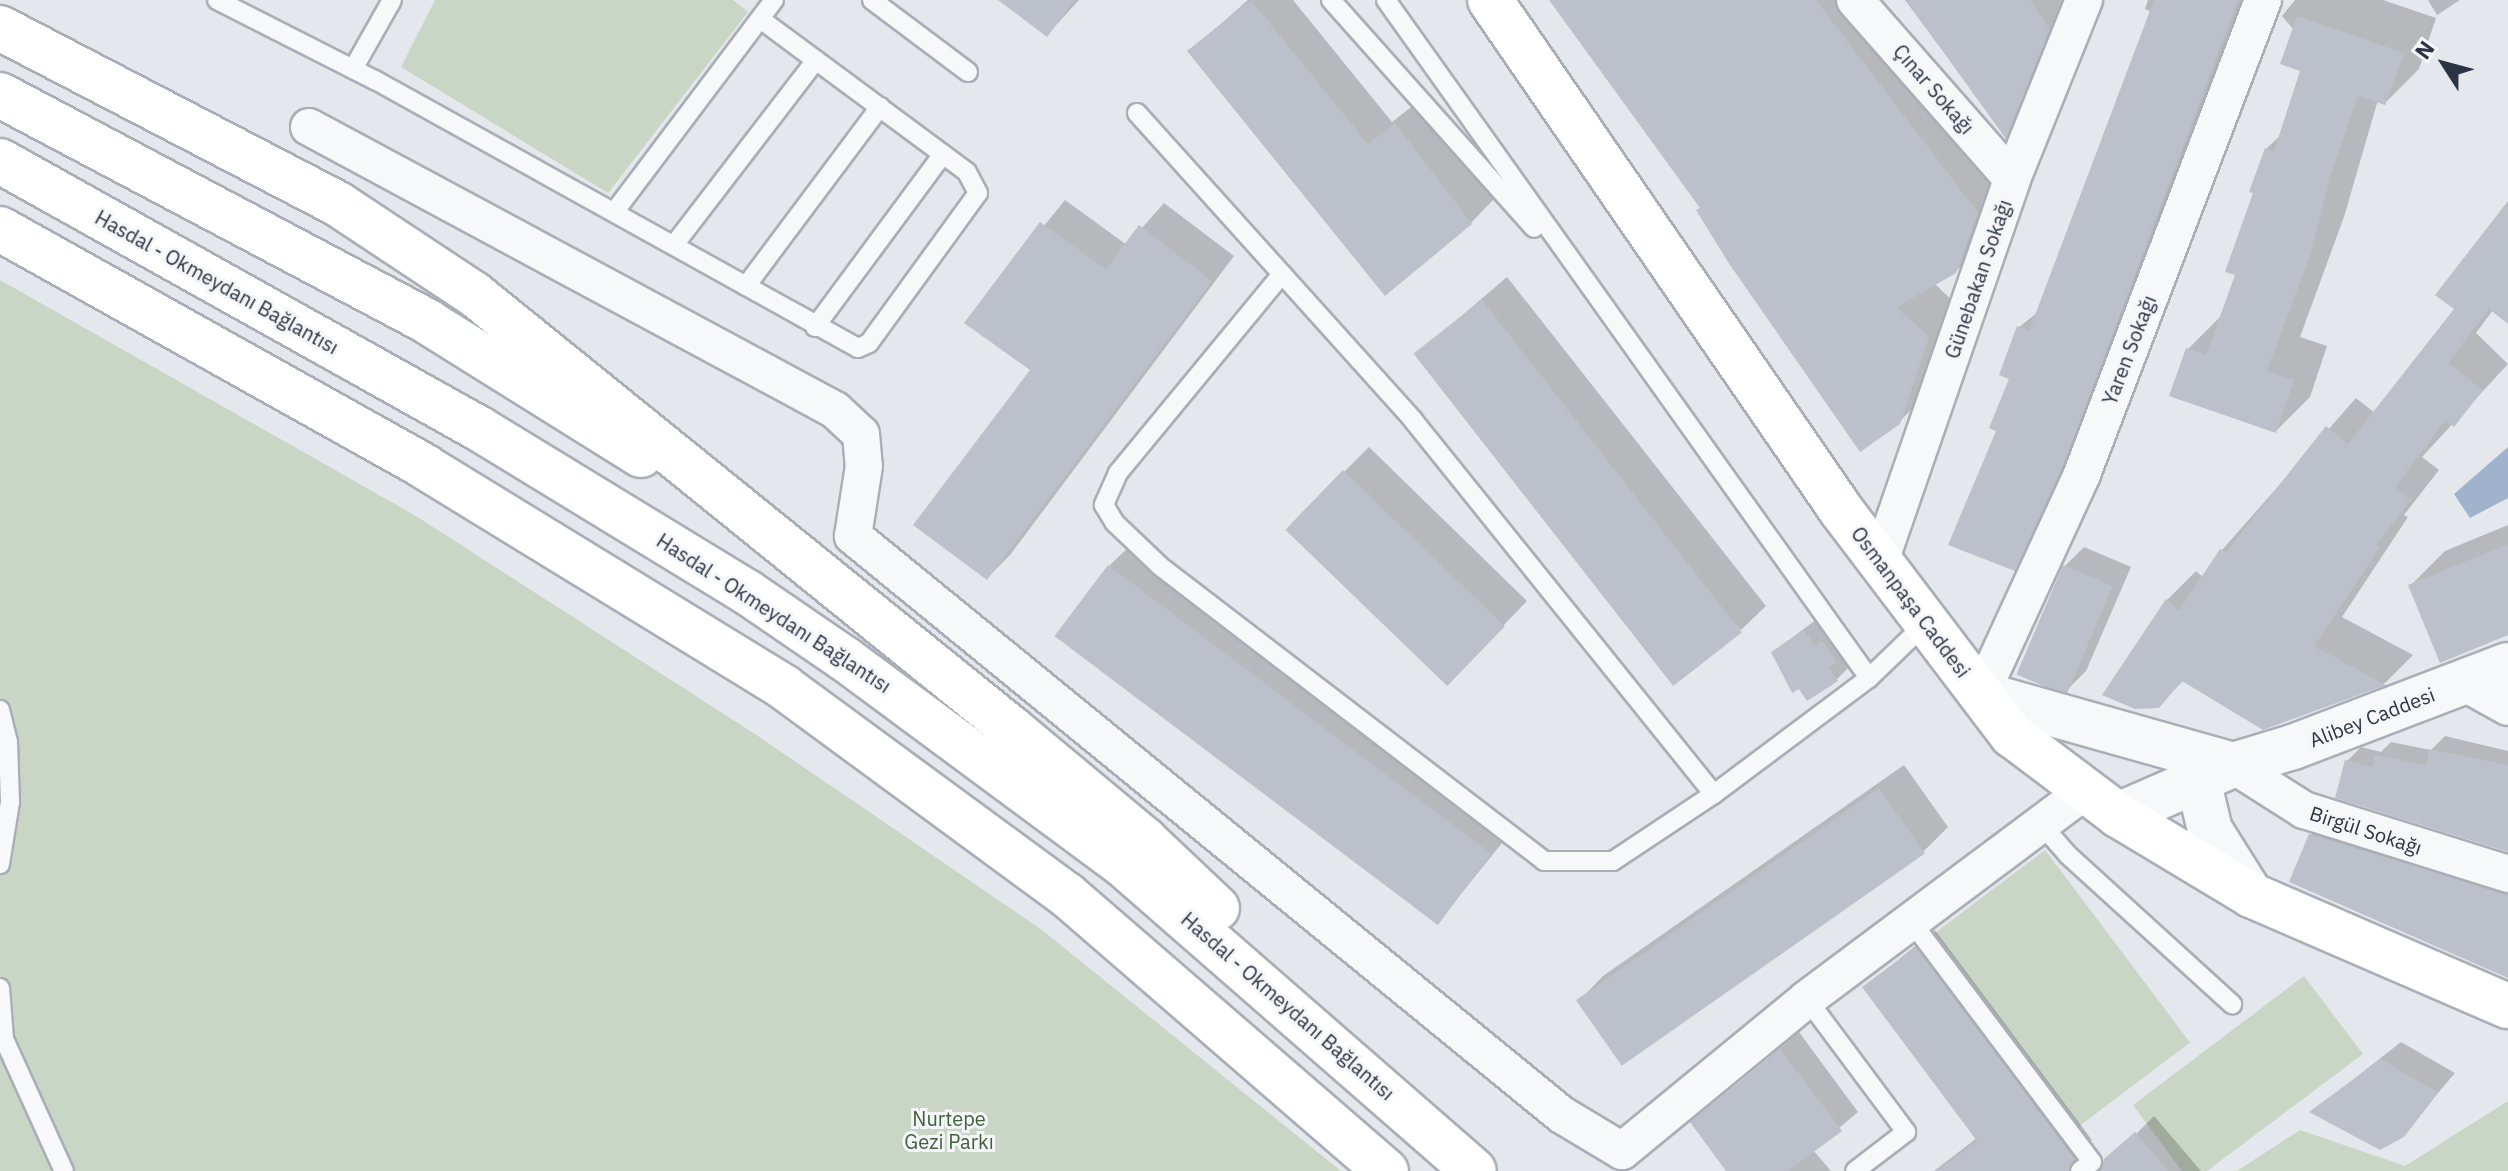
<!DOCTYPE html>
<html>
<head>
<meta charset="utf-8">
<style>
  body { margin:0 }
  #map { position:relative; width:2508px; height:1171px; overflow:hidden; background:#e4e7ec; font-family:"IBM Plex Sans",sans-serif }
  div>[style] { position:absolute }
  .green>* { inset:0; background:#c9d6c5; transform-origin:0 0 }
  .water>* { inset:0; background:#9fb4cc }
  .shadow>* { inset:0; background:#0003 }
  .building>* { inset:0; background:#bbc0ca; transform-origin:0 0 }
  .roads { filter:drop-shadow(2px 0 #a9aeb7) drop-shadow(-2px 0 #a9aeb7) drop-shadow(0 2px #a9aeb7) drop-shadow(0 -2px #a9aeb7) }
  .service>* { height:18px; margin:-9px; padding:0 9px; transform-origin:9px; border-radius:9px; background:#f7f8fa }
  .minor>* { height:36px; margin:-18px; padding:0 18px; transform-origin:18px; border-radius:18px; background:#f7f8fa }
  .tertiary>* { height:44px; margin:-22px; padding:0 22px; transform-origin:22px; border-radius:22px; background:#f7f8fa }
  .secondary>* { height:44px; margin:-22px; padding:0 22px; transform-origin:22px; border-radius:22px; background:#fff }
  .motorway>* { height:44px; margin:-22px; padding:0 22px; transform-origin:22px; border-radius:22px; background:#fff }
  span { translate:-50% -50%; white-space:nowrap; text-align:center; line-height:1.15; -webkit-text-stroke:6px #f4f6f9; paint-order:stroke }
  .street-label { font-size:20px; color:#2b3445 }
  .park-label { font-size:20px; color:#3f6138 }
  .north { position:absolute; left:2404px; top:24px; width:80px; height:80px; -webkit-text-stroke:6px #f4f6f9; paint-order:stroke; rotate:306deg; font-size:22px; font-weight:700; line-height:32px; text-align:center; color:#2b3445 }
  .north::after { content:''; display:block; margin:auto; width:28px; height:36px; background:#2b3445; clip-path:polygon(50% 0,100% 100%,50% 72%,0 100%) }
</style>
</head>
<body>
<div id="map">
  <div class="green">
    <i style="clip-path:polygon(435px 0,733px 0,748px 12px,608px 193px,401px 67px)"></i>
    <i style="clip-path:polygon(0 280px,416px 516px,758px 736px,1042px 930px,1341px 1171px,0 1171px)"></i>
    <i style="left:2045px;top:850px;width:241px;height:144px;rotate:53deg"></i>
    <i style="clip-path:polygon(2304px 976px,2363px 1054px,2207px 1171px,2182px 1171px,2133px 1105px)"></i>
    <i style="clip-path:polygon(2508px 1101px,2508px 1171px,2237px 1171px,2300px 1130px,2405px 1166px)"></i>
  </div>
  <div class="water">
    <i style="clip-path:polygon(2508px 447px,2508px 498px,2470px 518px,2454px 494px)"></i>
  </div>
  <div class="shadow">
    <i style="clip-path:polygon(1002px 0,1079px 0,1047px 35px)"></i>
    <i style="clip-path:polygon(1248px 0,1293px 0,1392px 122px,1419px 101px,1494px 199px,1471px 223px,1190px 51px)"></i>
    <i style="clip-path:polygon(1552px 0,1867px 0,2007px 182px,1986px 241px,1955px 272px,1934px 283px,1958px 306px,1930px 391px,1899px 422px,1702px 207px)"></i>
    <i style="clip-path:polygon(1905px 0,2078px 0,2035px 106px,2006px 136px)"></i>
    <i style="clip-path:polygon(2148px 0,2246px 0,2078px 448px,2030px 552px,2014px 568px,1999px 430px,2019px 327px,2038px 312px,2152px 12px,2145px 9px)"></i>
    <i style="clip-path:polygon(2295px 0,2383px 0,2436px 18px,2419px 69px,2385px 103px,2378px 100px,2344px 217px,2300px 337px,2327px 346px,2310px 397px,2276px 431px,2188px 349px,2222px 315px,2237px 274px,2266px 149px,2282px 134px,2303px 70px,2294px 30px,2282px 16px)"></i>
    <i style="clip-path:polygon(2428px 0,2460px 0,2437px 15px)"></i>
    <i style="clip-path:polygon(1065px 200px,1127px 245px,1164px 203px,1234px 256px,1010px 555px,987px 578px,1033px 369px,966px 322px)"></i>
    <i style="clip-path:polygon(2508px 204px,2508px 321px,2493px 310px,2476px 333px,2508px 364px,2422px 457px,2439px 470px,2404px 515px,2408px 517px,2342px 617px,2413px 655px,2385px 683px,2263px 728px,2184px 680px,2158px 706px,2167px 600px,2196px 571px,2204px 578px,2222px 550px,2356px 398px,2375px 413px,2457px 309px)"></i>
    <i style="clip-path:polygon(1507px 277px,1766px 606px,1741px 630px,1417px 354px)"></i>
    <i style="clip-path:polygon(1369px 447px,1527px 601px,1471px 659px,1344px 472px)"></i>
    <i style="clip-path:polygon(2508px 525px,2508px 632px,2411px 585px,2445px 551px)"></i>
    <i style="clip-path:polygon(1134px 542px,1515px 827px,1439px 921px,1109px 566px)"></i>
    <i style="clip-path:polygon(2084px 547px,2131px 567px,2086px 671px,2067px 690px,2065px 566px)"></i>
    <i style="clip-path:polygon(1817px 619px,1848px 648px,1841px 655px,1849px 667px,1837px 679px,1799px 686px,1773px 652px)"></i>
    <i style="clip-path:polygon(2445px 736px,2508px 751px,2508px 845px,2347px 761px,2361px 747px,2381px 752px,2391px 742px,2431px 750px)"></i>
    <i style="clip-path:polygon(1904px 765px,1948px 827px,1923px 852px,1579px 1001px,1603px 976px)"></i>
    <i style="clip-path:polygon(2325px 821px,2508px 878px,2508px 976px,2311px 835px)"></i>
    <i style="clip-path:polygon(1935px 930px,2092px 1140px,2086px 1147px,2089px 1161px,2107px 1163px,2154px 1116px,2201px 1171px,1934px 1171px,1977px 1138px,1865px 987px)"></i>
    <i style="clip-path:polygon(1799px 1032px,1858px 1112px,1813px 1150px,1831px 1171px,1728px 1171px,1693px 1123px)"></i>
    <i style="clip-path:polygon(2401px 1042px,2455px 1073px,2402px 1135px,2312px 1112px)"></i>
  </div>
  <div class="building">
    <i style="clip-path:polygon(998px 0,1075px 0,1047px 37px)"></i>
    <i style="clip-path:polygon(1251px 0,1368px 144px,1395px 123px,1472px 224px,1385px 296px,1187px 51px)"></i>
    <i style="clip-path:polygon(1549px 0,1816px 0,1978px 213px,1956px 273px,1897px 307px,1929px 337px,1900px 424px,1860px 452px,1728px 262px,1696px 210px,1700px 208px)"></i>
    <i style="clip-path:polygon(1906px 0,2030px 0,2050px 29px,2006px 139px)"></i>
    <i style="clip-path:polygon(2154px 0,2238px 0,2063px 466px,2015px 571px,1948px 545px,1996px 431px,1989px 428px,2009px 379px,1999px 375px,2017px 326px,2029px 331px)"></i>
    <i style="clip-path:polygon(2297px 16px,2404px 53px,2385px 105px,2358px 96px,2330px 177px,2311px 253px,2267px 371px,2294px 380px,2276px 433px,2169px 396px,2186px 348px,2206px 355px,2235px 275px,2225px 272px,2253px 193px,2249px 192px,2265px 148px,2274px 151px,2300px 71px,2280px 64px)"></i>
    <i style="clip-path:polygon(2508px 201px,2508px 324px,2489px 309px,2448px 363px,2483px 390px,2454px 427px,2446px 420px,2395px 487px,2411px 500px,2376px 545px,2380px 547px,2314px 646px,2386px 685px,2263px 730px,2182px 681px,2159px 708px,2135px 709px,2102px 695px,2166px 599px,2179px 611px,2220px 549px,2226px 552px,2326px 426px,2348px 444px,2454px 309px,2435px 295px)"></i>
    <i style="clip-path:polygon(1040px 222px,1106px 269px,1139px 225px,1212px 281px,987px 580px,913px 525px,1030px 370px,964px 323px)"></i>
    <i style="left:1482px;top:300px;width:422px;height:87px;rotate:52deg"></i>
    <i style="left:1343px;top:470px;width:225px;height:83px;rotate:44deg"></i>
    <i style="clip-path:polygon(2508px 544px,2508px 635px,2440px 663px,2408px 585px)"></i>
    <i style="left:1108px;top:565px;width:480px;height:89px;rotate:37deg"></i>
    <i style="left:2063px;top:565px;width:54px;height:119px;rotate:23deg"></i>
    <i style="clip-path:polygon(1804px 630px,1815px 646px,1822px 641px,1837px 662px,1829px 668px,1838px 681px,1807px 701px,1799px 689px,1792px 693px,1771px 652px)"></i>
    <i style="clip-path:polygon(2429px 749px,2508px 765px,2508px 852px,2335px 798px,2345px 760px,2372px 767px,2375px 755px,2426px 765px)"></i>
    <i style="left:1879px;top:788px;width:80px;height:370px;rotate:55deg"></i>
    <i style="clip-path:polygon(2309px 834px,2508px 894px,2508px 978px,2289px 882px)"></i>
    <i style="clip-path:polygon(1916px 947px,2075px 1160px,2068px 1171px,1937px 1171px,1977px 1141px,1862px 987px)"></i>
    <i style="clip-path:polygon(1780px 1049px,1842px 1131px,1788px 1171px,1726px 1171px,1690px 1122px)"></i>
    <i style="clip-path:polygon(2381px 1059px,2438px 1093px,2404px 1137px,2380px 1150px,2309px 1112px)"></i>
    <i style="clip-path:polygon(2135px 1132px,2168px 1171px,2100px 1171px,2104px 1159px)"></i>
  </div>
  <div class="roads">
    <div class="service">
      <i style="left:217px;top:0;width:177px;rotate:26.9deg"></i>
      <i style="left:375px;top:80px;width:552px;rotate:29.02deg"></i>
      <i style="left:858px;top:348px;width:12px;rotate:-24deg"></i>
      <i style="left:869px;top:343px;width:185px;rotate:-54deg"></i>
      <i style="left:978px;top:193px;width:24px;rotate:-118deg"></i>
      <i style="left:967px;top:172px;width:257px;rotate:-143.5deg"></i>
      <i style="left:872px;top:0;width:120px;rotate:36.9deg"></i>
      <i style="left:1331px;top:0;width:305px;rotate:48.3deg"></i>
      <i style="left:1386px;top:0;width:832px;rotate:54.53deg"></i>
      <i style="left:1869px;top:678px;width:81px;rotate:-44deg"></i>
      <i style="left:353px;top:69px;width:79px;rotate:-60.5deg"></i>
      <i style="left:1137px;top:113px;width:413px;rotate:48deg"></i>
      <i style="left:1413px;top:420px;width:480px;rotate:51.2deg"></i>
      <i style="left:1714px;top:794px;width:194px;rotate:-36.8deg"></i>
      <i style="left:615px;top:211px;width:264px;rotate:-53deg"></i>
      <i style="left:674px;top:245px;width:233px;rotate:-52.5deg"></i>
      <i style="left:1282px;top:274px;width:258px;rotate:129.5deg"></i>
      <i style="left:1118px;top:473px;width:35px;rotate:114deg"></i>
      <i style="left:1104px;top:505px;width:21px;rotate:59deg"></i>
      <i style="left:1115px;top:523px;width:62px;rotate:43.7deg"></i>
      <i style="left:1160px;top:566px;width:484px;rotate:37.5deg"></i>
      <i style="left:1544px;top:861px;width:69px"></i>
      <i style="left:1613px;top:861px;width:121px;rotate:-33.6deg"></i>
      <i style="left:746px;top:286px;width:224px;rotate:-53.2deg"></i>
      <i style="left:815px;top:327px;width:215px;rotate:-53.5deg"></i>
      <i style="left:0;top:710px;width:33px;rotate:76deg"></i>
      <i style="left:8px;top:742px;width:60px;rotate:88.1deg"></i>
      <i style="left:10px;top:802px;width:63px;rotate:99.2deg"></i>
      <i style="left:2041px;top:824px;width:41px;rotate:48.9deg"></i>
      <i style="left:2068px;top:855px;width:222px;rotate:42.3deg"></i>
      <i style="left:1911px;top:921px;width:301px;rotate:53.1deg"></i>
      <i style="left:2092px;top:1162px;width:15px;rotate:143deg"></i>
      <i style="left:0;top:988px;width:51px;rotate:85.5deg"></i>
      <i style="left:4px;top:1039px;width:145px;rotate:65.6deg"></i>
      <i style="left:1807px;top:999px;width:166px;rotate:53.3deg"></i>
      <i style="left:1906px;top:1132px;width:64px;rotate:142.6deg"></i>
    </div>
    <div class="minor">
      <i style="left:1855px;top:0;width:238px;rotate:48.7deg"></i>
      <i style="left:309px;top:127px;width:597px;rotate:28.28deg"></i>
      <i style="left:835px;top:410px;width:35px;rotate:43deg"></i>
      <i style="left:861px;top:434px;width:32px;rotate:85deg"></i>
      <i style="left:864px;top:466px;width:71px;rotate:98.9deg"></i>
      <i style="left:853px;top:536px;width:915px;rotate:39.24deg"></i>
      <i style="left:1562px;top:1115px;width:70px;rotate:31deg"></i>
      <i style="left:1622px;top:1151px;width:239px;rotate:-39.4deg"></i>
      <i style="left:1807px;top:999px;width:347px;rotate:-36.8deg"></i>
      <i style="left:1880px;top:561px;width:404px;rotate:-70.9deg"></i>
      <i style="left:2012px;top:179px;width:193px;rotate:-68.1deg"></i>
      <i style="left:2463px;top:682px;width:51px;rotate:29.1deg"></i>
      <i style="left:1981px;top:694px;width:242px;rotate:-65.3deg"></i>
      <i style="left:2082px;top:474px;width:507px;rotate:-69.1deg"></i>
      <i style="left:2233px;top:765px;width:84px;rotate:32.4deg"></i>
      <i style="left:2304px;top:810px;width:214px;rotate:17.4deg"></i>
    </div>
    <div class="tertiary">
      <i style="left:1981px;top:694px;width:262px;rotate:15.7deg"></i>
      <i style="left:2198px;top:780px;width:51px;rotate:76.5deg"></i>
      <i style="left:2210px;top:830px;width:77px;rotate:57.8deg"></i>
      <i style="left:2118px;top:815px;width:125px;rotate:-23.5deg"></i>
      <i style="left:2233px;top:765px;width:63px;rotate:-16.7deg"></i>
      <i style="left:2293px;top:747px;width:230px;rotate:-20.9deg"></i>
    </div>
    <div class="secondary">
      <i style="left:1490px;top:0;width:619px;rotate:55.46deg"></i>
      <i style="left:1841px;top:510px;width:283px;rotate:52.8deg"></i>
      <i style="left:2012px;top:735px;width:133px;rotate:37deg"></i>
      <i style="left:2118px;top:815px;width:155px;rotate:31deg"></i>
      <i style="left:2251px;top:895px;width:280px;rotate:23.4deg"></i>
    </div>
    <div class="motorway">
      <i style="left:0;top:28px;width:381px;rotate:27.5deg"></i>
      <i style="left:338px;top:204px;width:163px;rotate:33.5deg"></i>
      <i style="left:474px;top:294px;width:692px;rotate:38.96deg"></i>
      <i style="left:1012px;top:729px;width:173px;rotate:39.8deg"></i>
      <i style="left:1145px;top:840px;width:99px;rotate:43.4deg"></i>
      <i style="left:0;top:95px;width:484px;rotate:27.9deg"></i>
      <i style="left:428px;top:322px;width:251px;rotate:32deg"></i>
      <i style="left:0;top:161px;width:548px;rotate:29.19deg"></i>
      <i style="left:478px;top:428px;width:315px;rotate:31.4deg"></i>
      <i style="left:747px;top:592px;width:119px;rotate:34.4deg"></i>
      <i style="left:845px;top:659px;width:343px;rotate:36.5deg"></i>
      <i style="left:1121px;top:863px;width:468px;rotate:41.1deg"></i>
      <i style="left:0;top:229px;width:487px;rotate:29.2deg"></i>
      <i style="left:425px;top:467px;width:422px;rotate:31.5deg"></i>
      <i style="left:785px;top:688px;width:350px;rotate:36.3deg"></i>
      <i style="left:1067px;top:895px;width:422px;rotate:40.9deg"></i>
    </div>
  </div>
  <div class="street-label">
    <span style="left:1934px;top:89px;rotate:49deg">Çınar Sokağı</span>
    <span style="left:1978px;top:279px;rotate:-71deg">Günebakan Sokağı</span>
    <span style="left:217px;top:282px;rotate:29deg">Hasdal - Okmeydanı Bağlantısı</span>
    <span style="left:2129px;top:350px;rotate:-69deg">Yaren Sokağı</span>
    <span style="left:1911px;top:602px;rotate:53deg">Osmanpaşa Caddesi</span>
    <span style="left:774px;top:613px;rotate:33deg">Hasdal - Okmeydanı Bağlantısı</span>
    <span style="left:2372px;top:717px;rotate:-21deg">Alibey Caddesi</span>
    <span style="left:2366px;top:830px;rotate:18deg">Birgül Sokağı</span>
    <span style="left:1288px;top:1006px;rotate:41deg">Hasdal - Okmeydanı Bağlantısı</span>
  </div>
  <div class="park-label">
    <span style="left:949px;top:1130px">Nurtepe<br>Gezi Parkı</span>
  </div>
  <div class="north">N</div>
</div>
</body>
</html>
